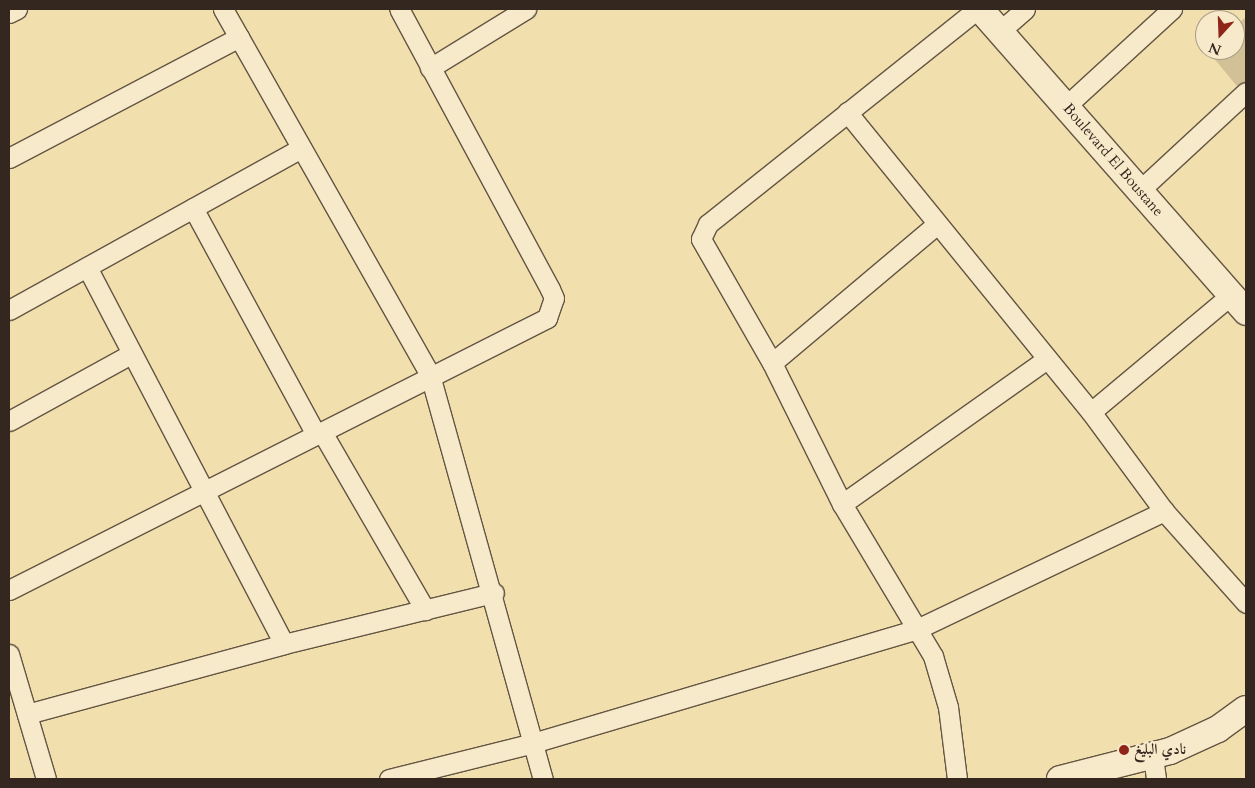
<!DOCTYPE html>
<html>
<head>
<meta charset="utf-8">
<style>
  body { margin:0 }
  #map { position:relative; width:1255px; height:788px; overflow:hidden; background:#f2dfae; font-family:Cardo,Amiri,serif }
  div>[style] { position:absolute }
  .green>* { inset:0; background:#d2c096 }
  .roads { filter:drop-shadow(1px 0 #645543) drop-shadow(-1px 0 #645543) drop-shadow(0 1px #645543) drop-shadow(0 -1px #645543) }
  .street>* { height:19px; margin:-9.5px; padding:0 9.5px; transform-origin:9.5px; border-radius:9.5px; background:#f7eaca }
  .secondary>* { height:26px; margin:-13px; padding:0 13px; transform-origin:13px; border-radius:13px; background:#f7eaca }
  .dots>* { width:14px; height:14px; translate:-50% -50%; box-sizing:border-box; border:2px solid #f7eaca; border-radius:50% }
  span { translate:-50% -50%; white-space:nowrap; text-align:center; line-height:1.15; -webkit-text-stroke:4.5px #f7eaca; paint-order:stroke }
  .street-label { font-size:15px; color:#34271f }
  .poi-label { font-size:15px; color:#34271f; font-weight:700 }
  .left { translate:0 -50%; text-align:left }
  .frame { position:absolute; inset:0; border:10px solid #34271f; pointer-events:none }
  .north { position:absolute; left:1195px; top:10px; width:50px; height:50px; box-sizing:border-box; background:#f7eaca; border:1px solid #a99c86; border-radius:50%; rotate:200deg; font-size:14px; font-weight:700; line-height:20px; text-align:center; color:#34271f }
  .north::after { content:''; display:block; margin:auto; width:18px; height:22px; background:#8f2418; clip-path:polygon(50% 0,100% 100%,50% 72%,0 100%) }
</style>
</head>
<body>
<div id="map">
  <div class="green">
    <i style="clip-path:polygon(1246px 17px,1246px 97px,1207px 50px,1235px 50px,1235px 26px)"></i>
  </div>
  <div class="roads">
    <div class="street">
      <i style="left:223px;top:9px;width:420px;rotate:60.5deg"></i>
      <i style="left:430px;top:375px;width:420px;rotate:74.4deg"></i>
      <i style="left:9px;top:13px;width:9px;rotate:-27deg"></i>
      <i style="left:1000px;top:31px;width:33px;rotate:-41deg"></i>
      <i style="left:430px;top:68px;width:113px;rotate:-31.6deg"></i>
      <i style="left:1066px;top:106px;width:144px;rotate:-42.5deg"></i>
      <i style="left:847px;top:112px;width:387px;rotate:50.9deg"></i>
      <i style="left:1091px;top:412px;width:123px;rotate:53.6deg"></i>
      <i style="left:1164px;top:511px;width:123px;rotate:48.3deg"></i>
      <i style="left:9px;top:158px;width:260px;rotate:-27.7deg"></i>
      <i style="left:1140px;top:190px;width:144px;rotate:-42.8deg"></i>
      <i style="left:193px;top:208px;width:258px;rotate:61.5deg"></i>
      <i style="left:87px;top:267px;width:425px;rotate:62.4deg"></i>
      <i style="left:9px;top:310px;width:334px;rotate:-29deg"></i>
      <i style="left:772px;top:363px;width:216px;rotate:-40.1deg"></i>
      <i style="left:1091px;top:412px;width:182px;rotate:-39.9deg"></i>
      <i style="left:9px;top:421px;width:139px;rotate:-28.8deg"></i>
      <i style="left:322px;top:432px;width:206px;rotate:59.9deg"></i>
      <i style="left:842px;top:504px;width:251px;rotate:-35.3deg"></i>
      <i style="left:9px;top:590px;width:603px;rotate:-26.82deg"></i>
      <i style="left:547px;top:318px;width:21px;rotate:-71deg"></i>
      <i style="left:554px;top:298px;width:10px;rotate:-114deg"></i>
      <i style="left:550px;top:289px;width:318px;rotate:-118.3deg"></i>
      <i style="left:9px;top:654px;width:130px;rotate:73.5deg"></i>
      <i style="left:27px;top:714px;width:266px;rotate:-15.2deg"></i>
      <i style="left:284px;top:644px;width:216px;rotate:-13.7deg"></i>
      <i style="left:1153px;top:757px;width:22px;rotate:82deg"></i>
      <i style="left:389px;top:779px;width:148px;rotate:-14deg"></i>
      <i style="left:533px;top:743px;width:401px;rotate:-16.5deg"></i>
      <i style="left:917px;top:629px;width:274px;rotate:-25.5deg"></i>
      <i style="left:957px;top:779px;width:73px;rotate:-97.1deg"></i>
      <i style="left:948px;top:707px;width:53px;rotate:-106.4deg"></i>
      <i style="left:933px;top:656px;width:177px;rotate:-120.9deg"></i>
      <i style="left:842px;top:504px;width:157px;rotate:-116.4deg"></i>
      <i style="left:772px;top:363px;width:143px;rotate:-119.8deg"></i>
      <i style="left:701px;top:239px;width:17px;rotate:-65deg"></i>
      <i style="left:708px;top:224px;width:344px;rotate:-38.6deg"></i>
    </div>
    <div class="secondary">
      <i style="left:980px;top:9px;width:403px;rotate:48.7deg"></i>
      <i style="left:1060px;top:779px;width:114px;rotate:-14.3deg"></i>
      <i style="left:1170px;top:751px;width:53px;rotate:-24.6deg"></i>
      <i style="left:1218px;top:729px;width:34px;rotate:-36deg"></i>
    </div>
  </div>
  <div class="dots">
    <i style="left:1124px;top:750px;background:#8f2418"></i>
  </div>
  <div class="street-label">
    <span style="left:1113px;top:160px;rotate:49deg">Boulevard El Boustane</span>
  </div>
  <div class="poi-label">
    <span class="left" style="left:1134px;top:750px">نادي البليغ</span>
  </div>
  <div class="frame"></div>
  <div class="north">N</div>
</div>
</body>
</html>
